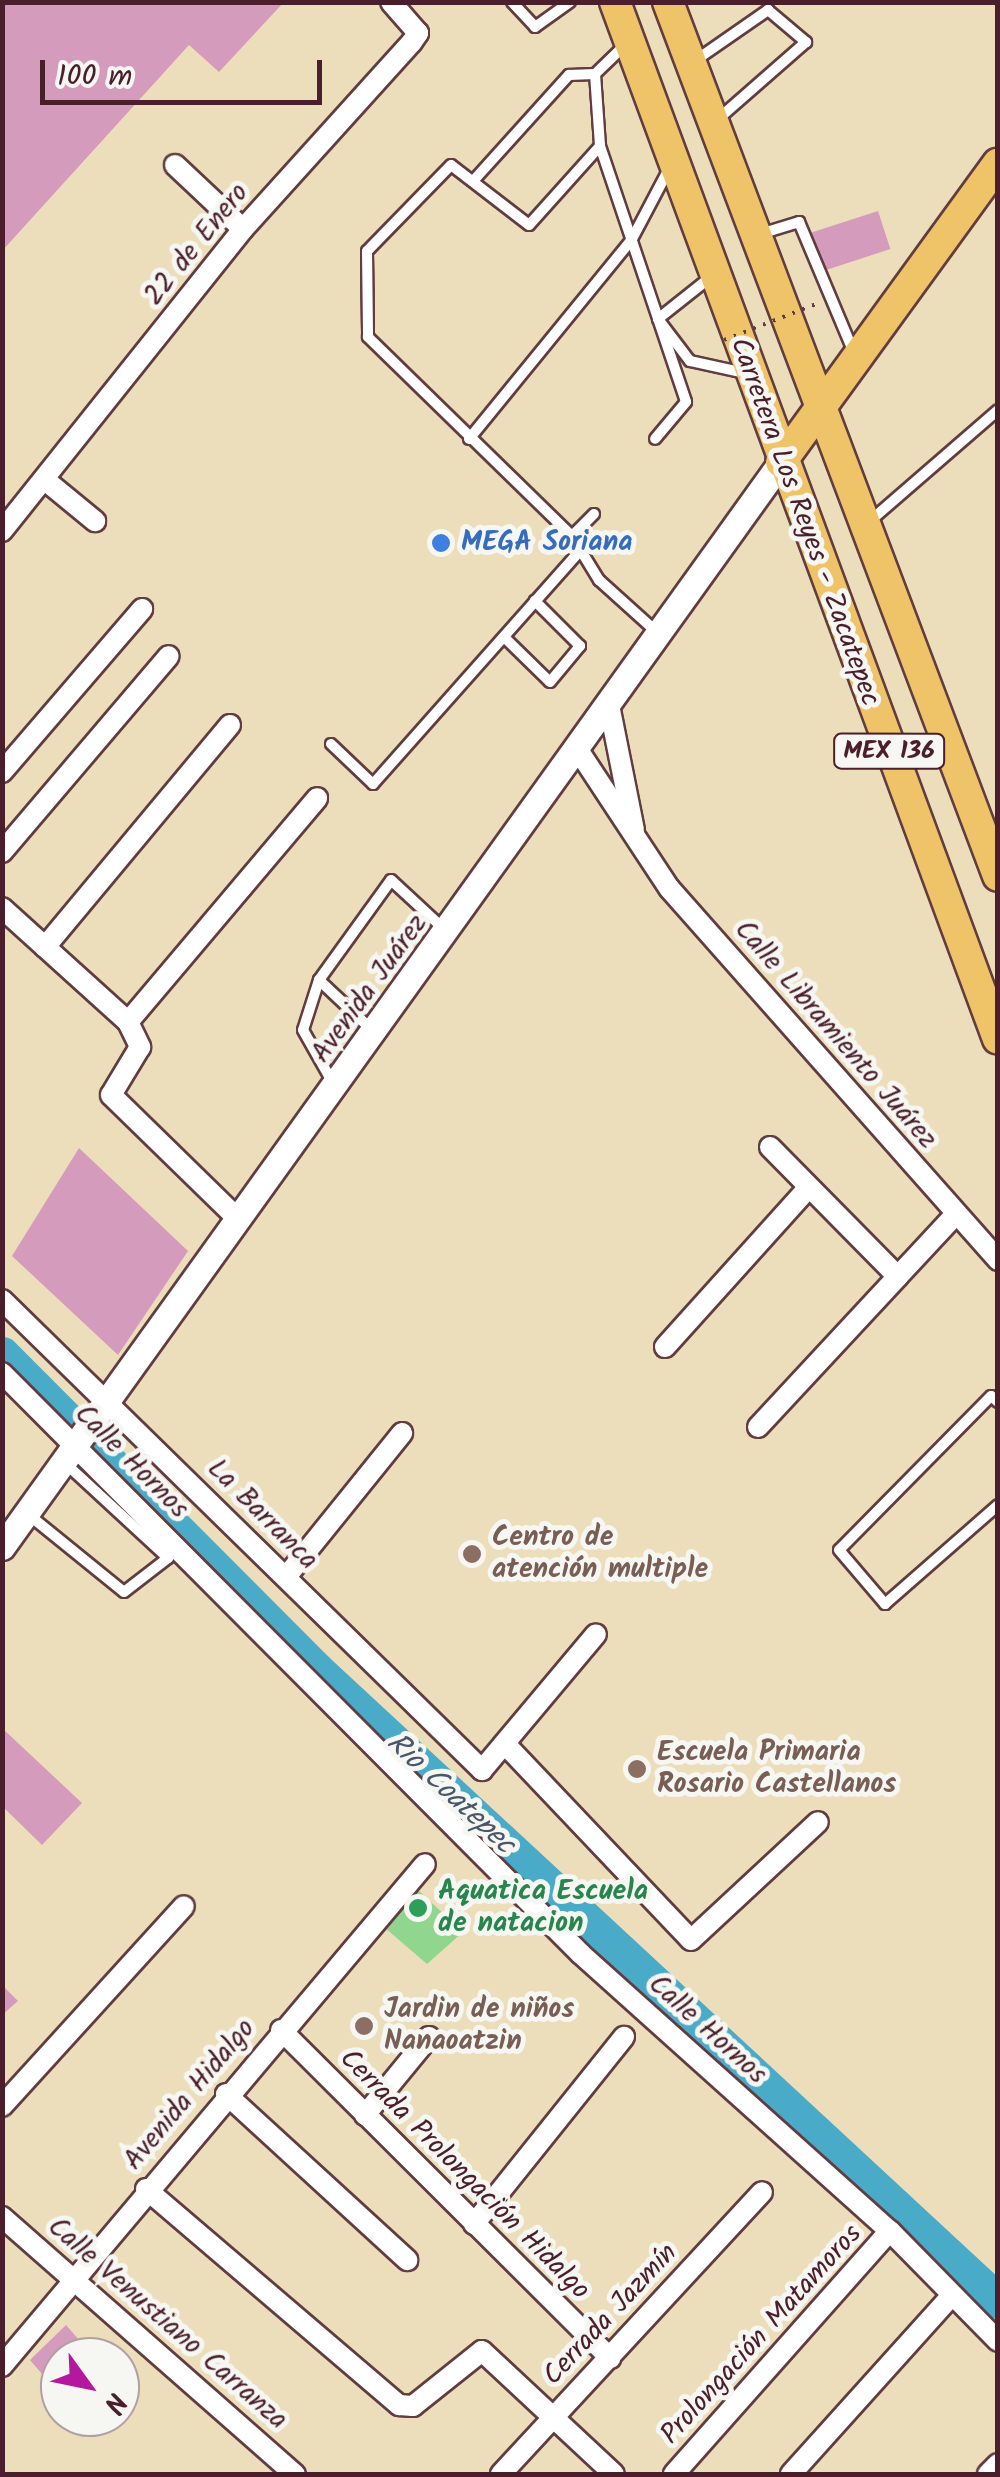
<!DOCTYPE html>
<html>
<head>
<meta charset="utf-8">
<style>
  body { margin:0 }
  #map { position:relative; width:1000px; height:2477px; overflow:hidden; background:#ecdeba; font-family:Kalam,sans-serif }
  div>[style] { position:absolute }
  .green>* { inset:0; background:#91d68f }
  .river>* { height:35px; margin:-17.5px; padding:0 17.5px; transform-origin:17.5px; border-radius:17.5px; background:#4aabc9 }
  .building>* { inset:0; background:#d59bbd; transform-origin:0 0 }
  .roads { filter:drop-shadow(2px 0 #623c40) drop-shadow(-2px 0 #623c40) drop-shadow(0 2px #623c40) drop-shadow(0 -2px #623c40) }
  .service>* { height:10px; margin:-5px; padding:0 5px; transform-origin:5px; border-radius:5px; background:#fff }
  .minor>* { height:20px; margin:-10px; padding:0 10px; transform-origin:10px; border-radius:10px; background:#fff }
  .tertiary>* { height:25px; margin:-12.5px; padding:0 12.5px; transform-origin:12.5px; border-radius:12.5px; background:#fff }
  .primary>* { height:30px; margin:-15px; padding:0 15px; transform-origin:15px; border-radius:15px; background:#efc469 }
  .path-bridge>* { height:4px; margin-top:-2px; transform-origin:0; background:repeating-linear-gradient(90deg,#623c40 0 2.5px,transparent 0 10.5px) }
  .dots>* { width:28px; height:28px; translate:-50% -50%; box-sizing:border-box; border:5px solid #f6f6f2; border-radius:50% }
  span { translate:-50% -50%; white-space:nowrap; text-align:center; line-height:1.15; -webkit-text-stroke:10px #f6f6f2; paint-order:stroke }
  .shield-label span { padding:2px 8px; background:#f6f6f2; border:2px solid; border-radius:8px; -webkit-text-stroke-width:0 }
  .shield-label { font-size:25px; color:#4a1f2b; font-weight:700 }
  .street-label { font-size:28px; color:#4a1f2b }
  .shop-label { font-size:28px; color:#366cbe; font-weight:700 }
  .left { translate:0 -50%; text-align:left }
  .education-label { font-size:28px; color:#785e54; font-weight:700 }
  .leisure-label { font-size:28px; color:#27864d; font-weight:700 }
  .water-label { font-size:30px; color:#4a576a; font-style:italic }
  .frame { position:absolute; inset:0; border:5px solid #4a1f2b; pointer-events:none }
  .north { position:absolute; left:40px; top:2337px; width:100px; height:100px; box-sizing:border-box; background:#f6f6f2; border:2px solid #b1a0a2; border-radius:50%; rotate:123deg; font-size:28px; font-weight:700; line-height:40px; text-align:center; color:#4a1f2b }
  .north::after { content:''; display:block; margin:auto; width:35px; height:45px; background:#b5179e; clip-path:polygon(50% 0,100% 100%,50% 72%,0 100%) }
  .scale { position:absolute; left:40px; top:60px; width:282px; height:45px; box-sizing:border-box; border:5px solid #4a1f2b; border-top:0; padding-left:12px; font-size:30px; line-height:35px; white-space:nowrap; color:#4a1f2b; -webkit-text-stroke:8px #f6f6f2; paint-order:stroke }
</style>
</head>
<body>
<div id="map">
  <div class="green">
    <i style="clip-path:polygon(416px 1888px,463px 1932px,427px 1964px,384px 1927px)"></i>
  </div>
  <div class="river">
    <i style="left:2px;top:1354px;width:445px;rotate:45.1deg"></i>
    <i style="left:316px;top:1669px;width:930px;rotate:42.82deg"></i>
  </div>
  <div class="building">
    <i style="clip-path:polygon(2px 2px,284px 2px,219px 72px,189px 45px,2px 251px)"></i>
    <i style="left:878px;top:211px;width:40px;height:74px;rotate:72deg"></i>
    <i style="clip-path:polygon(79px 1148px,188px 1251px,118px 1355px,12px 1256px)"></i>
    <i style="clip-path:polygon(2px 1728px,82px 1803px,42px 1845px,2px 1806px)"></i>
    <i style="clip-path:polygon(2px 1985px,18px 2001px,2px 2015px)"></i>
    <i style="clip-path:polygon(66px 2325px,94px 2357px,60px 2357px,60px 2395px,30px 2360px)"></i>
  </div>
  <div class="roads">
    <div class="service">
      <i style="left:512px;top:2px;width:34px;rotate:47deg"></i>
      <i style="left:535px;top:27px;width:43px;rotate:-35.5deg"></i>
      <i style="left:696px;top:60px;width:88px;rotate:-34.8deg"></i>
      <i style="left:768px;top:10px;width:50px;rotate:40.1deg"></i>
      <i style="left:806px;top:42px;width:118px;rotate:138.8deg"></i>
      <i style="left:595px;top:74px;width:72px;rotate:86deg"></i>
      <i style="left:600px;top:146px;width:106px;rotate:131.9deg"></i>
      <i style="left:529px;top:225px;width:98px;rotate:-142.4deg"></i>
      <i style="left:451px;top:165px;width:120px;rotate:134.3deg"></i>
      <i style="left:367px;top:251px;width:86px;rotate:89.3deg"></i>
      <i style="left:368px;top:337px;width:285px;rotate:44.3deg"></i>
      <i style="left:572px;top:536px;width:52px;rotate:58.5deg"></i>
      <i style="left:599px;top:580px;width:81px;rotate:42deg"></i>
      <i style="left:600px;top:146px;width:270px;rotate:71.4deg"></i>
      <i style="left:686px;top:402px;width:48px;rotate:130deg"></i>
      <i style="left:474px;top:180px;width:142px;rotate:-47.9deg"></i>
      <i style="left:569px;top:75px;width:26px;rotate:-2deg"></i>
      <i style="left:595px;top:74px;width:42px;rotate:-44deg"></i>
      <i style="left:760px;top:234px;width:41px;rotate:-17.1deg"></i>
      <i style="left:799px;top:222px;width:142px;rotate:67.2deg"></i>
      <i style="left:712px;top:276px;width:69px;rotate:141.5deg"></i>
      <i style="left:658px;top:319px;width:53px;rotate:52.7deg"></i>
      <i style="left:690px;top:361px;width:60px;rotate:12.4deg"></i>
      <i style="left:469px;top:439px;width:258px;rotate:-50.8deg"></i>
      <i style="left:632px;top:239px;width:81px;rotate:-62.2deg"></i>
      <i style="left:870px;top:521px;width:169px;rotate:-40.9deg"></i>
      <i style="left:572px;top:536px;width:31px;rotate:-45deg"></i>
      <i style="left:504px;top:637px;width:64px;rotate:44.4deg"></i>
      <i style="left:550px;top:682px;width:47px;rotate:-50.2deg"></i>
      <i style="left:580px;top:646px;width:64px;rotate:-135deg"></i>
      <i style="left:331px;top:744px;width:58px;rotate:43.6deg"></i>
      <i style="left:373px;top:784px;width:313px;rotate:-48.4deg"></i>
      <i style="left:319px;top:980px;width:52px;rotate:107.7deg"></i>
      <i style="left:303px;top:1030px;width:61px;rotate:60.5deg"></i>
      <i style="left:372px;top:1030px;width:73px;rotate:-136.7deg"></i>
      <i style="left:319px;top:980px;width:123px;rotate:-54.2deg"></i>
      <i style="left:391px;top:880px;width:72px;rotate:42.8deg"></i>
      <i style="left:998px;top:1402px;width:9px;rotate:-139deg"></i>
      <i style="left:991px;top:1396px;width:216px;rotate:134.6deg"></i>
      <i style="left:839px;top:1550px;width:71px;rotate:49.6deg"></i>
      <i style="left:885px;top:1604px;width:150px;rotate:-41.2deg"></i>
      <i style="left:29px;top:1515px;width:122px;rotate:39deg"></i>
      <i style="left:124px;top:1592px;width:56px;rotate:-37.7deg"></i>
      <i style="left:168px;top:1558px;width:140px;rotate:-137.3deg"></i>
    </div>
    <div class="minor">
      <i style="left:175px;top:165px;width:93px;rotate:43.3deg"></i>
      <i style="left:45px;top:480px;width:65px;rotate:39.4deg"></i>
      <i style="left:2px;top:531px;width:386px;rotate:-51.4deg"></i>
      <i style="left:243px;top:229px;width:252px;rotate:-47.9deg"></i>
      <i style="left:412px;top:42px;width:11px;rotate:-56deg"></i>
      <i style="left:418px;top:33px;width:41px;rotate:-131.1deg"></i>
      <i style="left:610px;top:710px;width:122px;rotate:78.7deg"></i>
      <i style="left:580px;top:753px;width:162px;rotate:56.6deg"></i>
      <i style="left:669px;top:888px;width:497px;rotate:48.5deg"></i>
      <i style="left:2px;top:772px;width:215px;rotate:-49.3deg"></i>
      <i style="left:2px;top:852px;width:257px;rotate:-49.6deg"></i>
      <i style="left:2px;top:908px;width:170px;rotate:42.1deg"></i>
      <i style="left:128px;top:1022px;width:28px;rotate:64deg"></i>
      <i style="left:140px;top:1047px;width:56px;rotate:121.1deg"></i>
      <i style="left:111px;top:1095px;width:177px;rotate:44.3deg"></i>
      <i style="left:45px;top:947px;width:289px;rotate:-50.2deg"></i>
      <i style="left:128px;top:1022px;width:293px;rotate:-49.8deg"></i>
      <i style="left:770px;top:1147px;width:182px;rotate:45.4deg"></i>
      <i style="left:2px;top:1300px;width:672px;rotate:44.4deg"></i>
      <i style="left:482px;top:1770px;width:177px;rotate:-50deg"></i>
      <i style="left:665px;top:1347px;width:215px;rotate:-48deg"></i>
      <i style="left:2px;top:1373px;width:820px;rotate:45.1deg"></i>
      <i style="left:581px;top:1954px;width:415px;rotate:41.9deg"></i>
      <i style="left:890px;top:2231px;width:154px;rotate:45.5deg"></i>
      <i style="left:758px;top:1427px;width:291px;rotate:-47.1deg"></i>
      <i style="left:286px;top:1577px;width:185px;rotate:-51.1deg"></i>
      <i style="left:505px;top:1744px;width:270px;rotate:46.5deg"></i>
      <i style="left:691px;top:1940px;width:173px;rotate:-42.9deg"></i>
      <i style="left:281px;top:2030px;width:465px;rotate:44.9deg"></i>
      <i style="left:226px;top:2094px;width:246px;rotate:42.5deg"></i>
      <i style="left:2px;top:2106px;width:270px;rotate:-47.7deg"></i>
      <i style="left:365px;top:2115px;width:101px;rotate:-50.6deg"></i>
      <i style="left:146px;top:2189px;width:333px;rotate:40.5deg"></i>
      <i style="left:399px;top:2405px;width:14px;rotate:4deg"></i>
      <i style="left:413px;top:2406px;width:88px;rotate:-38.6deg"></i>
      <i style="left:482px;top:2351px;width:180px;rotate:43deg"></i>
      <i style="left:2px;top:2217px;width:390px;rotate:41.3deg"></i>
      <i style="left:474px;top:2224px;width:240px;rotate:-51.3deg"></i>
      <i style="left:2px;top:2366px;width:656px;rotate:-49.88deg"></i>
      <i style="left:501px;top:2474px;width:384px;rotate:-47.2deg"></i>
      <i style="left:674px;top:2474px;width:325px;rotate:-48.4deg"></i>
      <i style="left:791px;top:2474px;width:241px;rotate:-48deg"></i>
      <i style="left:988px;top:2474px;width:14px;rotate:-45deg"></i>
    </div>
    <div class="tertiary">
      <i style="left:2px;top:1547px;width:1336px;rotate:-54.32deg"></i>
    </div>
    <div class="primary">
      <i style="left:615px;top:2px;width:1105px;rotate:69.73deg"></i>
      <i style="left:668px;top:2px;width:934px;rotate:69.31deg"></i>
      <i style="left:781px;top:462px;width:369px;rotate:-54deg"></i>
    </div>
  </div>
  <div class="path-bridge">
    <i style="left:724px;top:340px;width:102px;rotate:-21.3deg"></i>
  </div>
  <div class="dots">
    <i style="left:441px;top:543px;background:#3f7fe0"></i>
    <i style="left:472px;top:1554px;background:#8d6e63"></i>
    <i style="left:637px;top:1769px;background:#8d6e63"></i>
    <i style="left:418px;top:1908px;background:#2e9e5b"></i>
    <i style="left:364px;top:2026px;background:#8d6e63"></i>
  </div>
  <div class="shield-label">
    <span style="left:889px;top:751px">MEX 136</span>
  </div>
  <div class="street-label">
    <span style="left:197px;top:245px;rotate:-51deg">22 de Enero</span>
    <span style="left:804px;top:522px;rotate:70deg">Carretera Los Reyes - Zacatepec</span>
    <span style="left:370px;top:989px;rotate:-54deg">Avenida Juárez</span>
    <span style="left:835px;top:1035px;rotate:49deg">Calle Libramiento Juárez</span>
    <span style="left:131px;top:1462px;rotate:45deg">Calle Hornos</span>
    <span style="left:262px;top:1515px;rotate:45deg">La Barranca</span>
    <span style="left:707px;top:2030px;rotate:42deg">Calle Hornos</span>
    <span style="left:190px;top:2095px;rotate:-50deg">Avenida Hidalgo</span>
    <span style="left:464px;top:2175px;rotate:45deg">Cerrada Prolongación Hidalgo</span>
    <span style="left:611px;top:2315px;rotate:-47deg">Cerrada Jazmín</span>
    <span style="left:167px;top:2324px;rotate:41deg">Calle Venustiano Carranza</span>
    <span style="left:762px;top:2335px;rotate:-48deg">Prolongación Matamoros</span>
  </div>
  <div class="shop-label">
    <span class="left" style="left:461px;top:543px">MEGA Soriana</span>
  </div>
  <div class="education-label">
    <span class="left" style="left:492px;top:1554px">Centro de<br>atención multiple</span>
    <span class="left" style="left:657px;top:1769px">Escuela Primaria<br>Rosario Castellanos</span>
    <span class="left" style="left:384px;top:2026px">Jardin de niños<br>Nanaoatzin</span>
  </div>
  <div class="leisure-label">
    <span class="left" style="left:438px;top:1908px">Aquatica Escuela<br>de natacion</span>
  </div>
  <div class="water-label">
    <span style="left:450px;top:1794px;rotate:43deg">Rio Coatepec</span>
  </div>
  <div class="frame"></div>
  <div class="north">N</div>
  <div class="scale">100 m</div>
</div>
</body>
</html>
